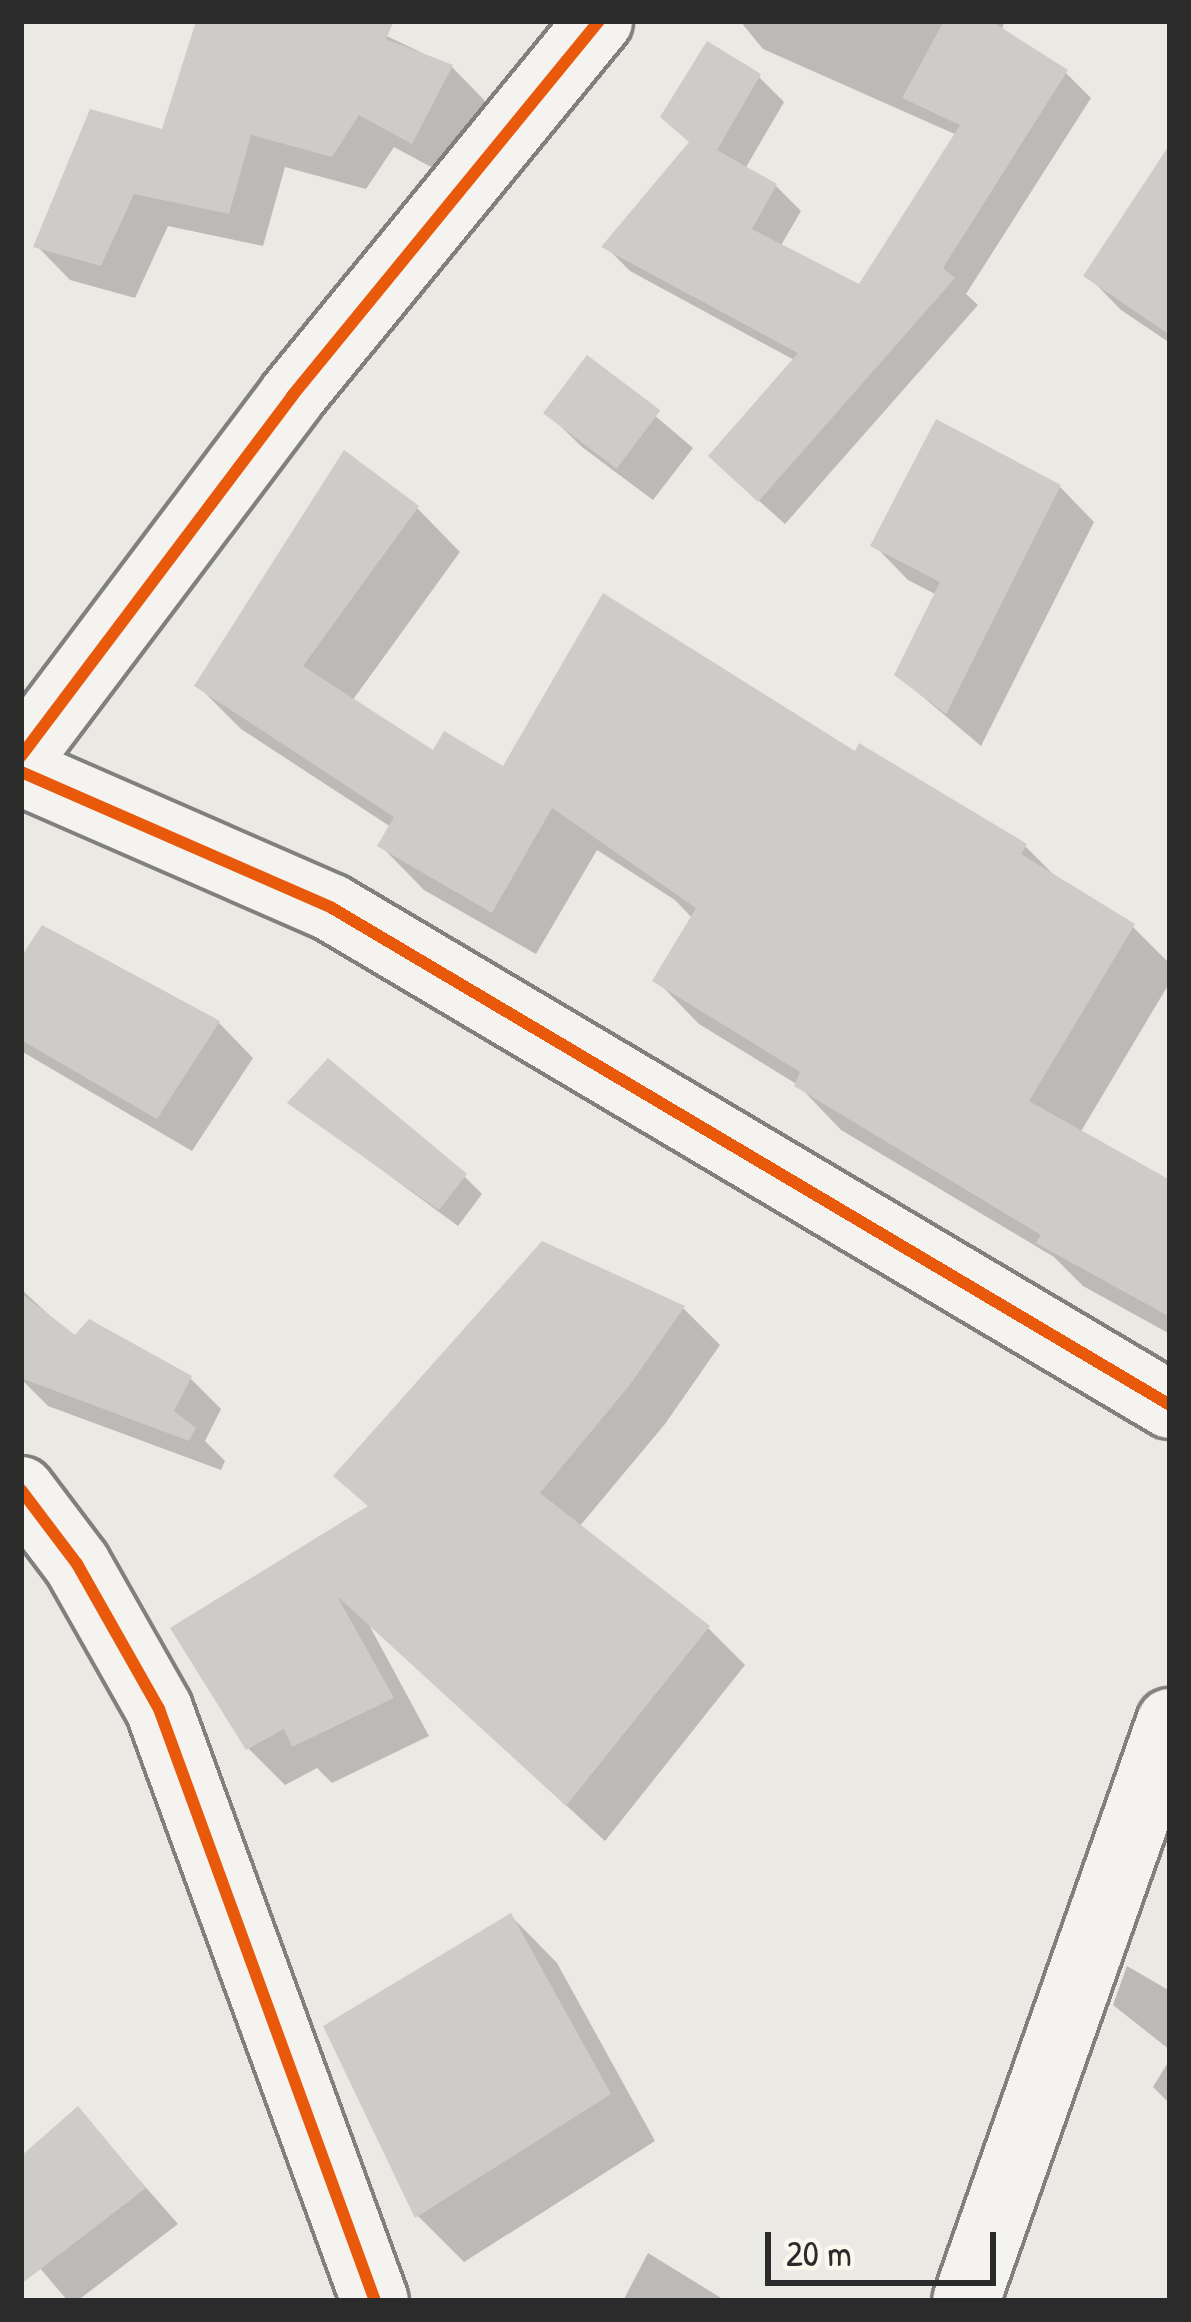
<!DOCTYPE html>
<html>
<head>
<meta charset="utf-8">
<style>
  body { margin:0 }
  #map { position:relative; width:1191px; height:2322px; overflow:hidden; background:#eae9e4; font-family:"Patrick Hand",sans-serif }
  div>[style] { position:absolute }
  .shadow>* { inset:0; background:#0003 }
  .building>* { inset:0; background:#cdccc8; transform-origin:0 0 }
  .roads { filter:drop-shadow(3px 0 #81807e) drop-shadow(-3px 0 #81807e) drop-shadow(0 3px #81807e) drop-shadow(0 -3px #81807e) }
  .street>* { height:66px; margin:-33px; padding:0 33px; transform-origin:33px; border-radius:33px; background:#f4f3ef }
  .cycleway>* { height:12px; margin:-6px; padding:0 6px; transform-origin:6px; border-radius:6px; background:#e8590c }
  span { translate:-50% -50%; white-space:nowrap; text-align:center; line-height:1.15; -webkit-text-stroke:9px #fbf7ec; paint-order:stroke }
  .frame { position:absolute; inset:0; border:24px solid #2b2b2b; pointer-events:none }
  .scale { position:absolute; left:765px; top:2232px; width:231px; height:54px; box-sizing:border-box; border:6px solid #2b2b2b; border-top:0; padding-left:15px; font-size:36px; line-height:42px; white-space:nowrap; color:#2b2b2b; -webkit-text-stroke:9px #fbf7ec; paint-order:stroke }
</style>
</head>
<body>
<div id="map">
  <div class="shadow">
    <i style="clip-path:polygon(199px 21px,355px 21px,452px 67px,485px 101px,446px 175px,394px 147px,366px 189px,285px 167px,263px 246px,168px 226px,135px 298px,70px 280px,37px 246px,164px 133px)"></i>
    <i style="clip-path:polygon(740px 21px,1005px 21px,1002px 29px,1066px 73px,1091px 98px,966px 294px,978px 305px,785px 524px,737px 481px,796px 361px,630px 271px,605px 246px,759px 77px,784px 102px,745px 169px,776px 186px,801px 211px,780px 247px,860px 288px,957px 135px,763px 49px)"></i>
    <i style="clip-path:polygon(1170px 150px,1170px 343px,1121px 310px,1087px 275px)"></i>
    <i style="clip-path:polygon(588px 359px,693px 448px,653px 500px,582px 447px,547px 413px)"></i>
    <i style="clip-path:polygon(1060px 487px,1094px 522px,981px 746px,897px 675px,937px 595px,908px 580px,874px 545px)"></i>
    <i style="clip-path:polygon(417px 508px,460px 552px,352px 701px,434px 754px,504px 770px,856px 756px,1025px 846px,1061px 882px,1133px 927px,1170px 964px,1170px 982px,1080px 1133px,1170px 1184px,1170px 1334px,1083px 1286px,1054px 1257px,841px 1130px,798px 1085px,699px 1024px,656px 980px,693px 919px,675px 900px,597px 850px,536px 954px,424px 890px,381px 846px,391px 827px,241px 729px,198px 686px)"></i>
    <i style="clip-path:polygon(43px 929px,219px 1023px,253px 1058px,192px 1151px,21px 1051px,21px 963px)"></i>
    <i style="clip-path:polygon(291px 1103px,465px 1177px,482px 1194px,458px 1226px)"></i>
    <i style="clip-path:polygon(21px 1289px,75px 1339px,190px 1378px,221px 1409px,205px 1441px,225px 1461px,221px 1470px,48px 1406px,21px 1379px)"></i>
    <i style="clip-path:polygon(683px 1308px,720px 1345px,665px 1424px,579px 1527px,708px 1628px,745px 1665px,605px 1841px,368px 1623px,429px 1736px,332px 1783px,317px 1768px,285px 1785px,248px 1748px,370px 1508px,337px 1476px)"></i>
    <i style="clip-path:polygon(511px 1916px,557px 1963px,655px 2141px,464px 2262px,418px 2216px)"></i>
    <i style="clip-path:polygon(1127px 1966px,1170px 1991px,1170px 2050px,1113px 2005px)"></i>
    <i style="clip-path:polygon(1170px 2059px,1170px 2104px,1153px 2087px)"></i>
    <i style="clip-path:polygon(78px 2110px,178px 2224px,77px 2301px,68px 2301px,21px 2246px,21px 2160px)"></i>
    <i style="clip-path:polygon(648px 2253px,726px 2301px,623px 2301px)"></i>
  </div>
  <div class="building">
    <i style="clip-path:polygon(196px 21px,394px 21px,386px 39px,453px 65px,412px 144px,359px 115px,332px 157px,251px 135px,229px 214px,134px 194px,101px 266px,33px 247px,90px 109px,162px 129px)"></i>
    <i style="clip-path:polygon(944px 21px,991px 21px,1068px 70px,943px 268px,955px 278px,758px 502px,708px 456px,798px 353px,601px 247px,689px 142px,660px 117px,707px 41px,761px 74px,717px 150px,777px 184px,752px 229px,859px 284px,960px 125px,902px 98px)"></i>
    <i style="clip-path:polygon(1170px 144px,1170px 335px,1083px 276px)"></i>
    <i style="left:587px;top:355px;width:92px;height:73px;rotate:37deg"></i>
    <i style="clip-path:polygon(936px 419px,1061px 485px,946px 714px,894px 675px,940px 582px,870px 546px)"></i>
    <i style="clip-path:polygon(344px 450px,419px 506px,303px 666px,433px 750px,444px 731px,503px 766px,603px 593px,855px 751px,859px 743px,1027px 844px,1021px 854px,1135px 924px,1029px 1101px,1170px 1180px,1170px 1317px,1036px 1243px,1041px 1235px,794px 1086px,800px 1072px,652px 981px,696px 908px,552px 808px,492px 913px,377px 846px,394px 817px,194px 686px)"></i>
    <i style="clip-path:polygon(42px 925px,220px 1021px,157px 1119px,21px 1040px,21px 957px)"></i>
    <i style="clip-path:polygon(328px 1058px,467px 1174px,439px 1210px,287px 1103px)"></i>
    <i style="clip-path:polygon(542px 1241px,685px 1306px,629px 1386px,540px 1493px,710px 1626px,566px 1806px,337px 1596px,394px 1698px,292px 1747px,284px 1729px,246px 1750px,170px 1628px,368px 1506px,333px 1476px)"></i>
    <i style="clip-path:polygon(21px 1293px,75px 1335px,89px 1319px,192px 1376px,174px 1411px,196px 1428px,189px 1441px,21px 1378px)"></i>
    <i style="clip-path:polygon(511px 1913px,611px 2094px,415px 2218px,323px 2026px)"></i>
    <i style="clip-path:polygon(78px 2106px,146px 2188px,21px 2284px,21px 2156px)"></i>
  </div>
  <div class="roads">
    <div class="street">
      <i style="left:21px;top:756px;width:451px;rotate:-53deg"></i>
      <i style="left:292px;top:396px;width:485px;rotate:-50.7deg"></i>
      <i style="left:21px;top:772px;width:339px;rotate:23.6deg"></i>
      <i style="left:332px;top:908px;width:974px;rotate:30.67deg"></i>
      <i style="left:21px;top:1490px;width:93px;rotate:52.9deg"></i>
      <i style="left:77px;top:1564px;width:167px;rotate:60.5deg"></i>
      <i style="left:159px;top:1709px;width:630px;rotate:69.95deg"></i>
      <i style="left:966px;top:2301px;width:614px;rotate:-70.59deg"></i>
    </div>
  </div>
  <div class="cycleway">
    <i style="left:21px;top:756px;width:451px;rotate:-53deg"></i>
    <i style="left:292px;top:396px;width:485px;rotate:-50.7deg"></i>
    <i style="left:21px;top:772px;width:339px;rotate:23.6deg"></i>
    <i style="left:332px;top:908px;width:974px;rotate:30.67deg"></i>
    <i style="left:21px;top:1490px;width:93px;rotate:52.9deg"></i>
    <i style="left:77px;top:1564px;width:167px;rotate:60.5deg"></i>
    <i style="left:159px;top:1709px;width:630px;rotate:69.95deg"></i>
  </div>
  <div class="frame"></div>
  <div class="scale">20 m</div>
</div>
</body>
</html>
